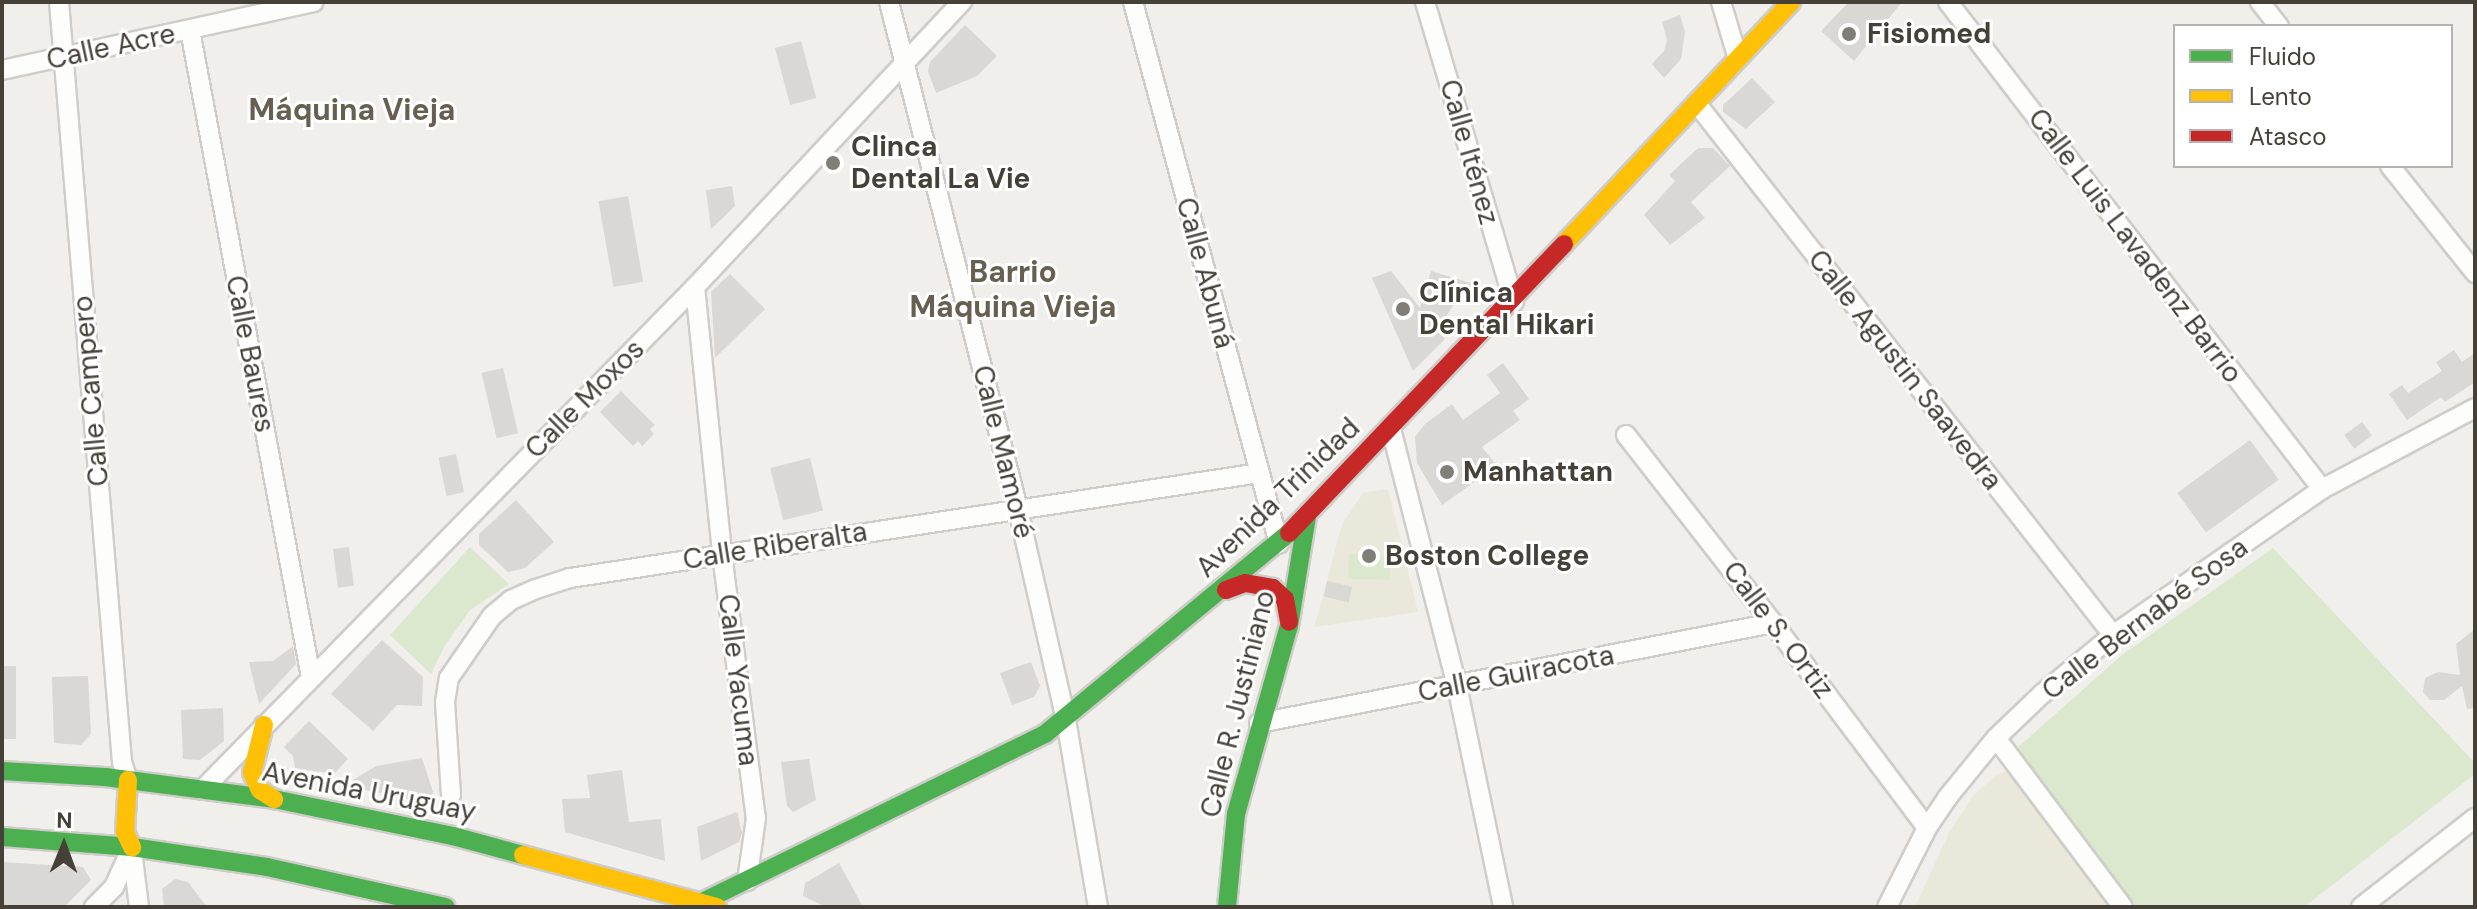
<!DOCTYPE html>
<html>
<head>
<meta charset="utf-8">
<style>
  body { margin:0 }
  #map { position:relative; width:2477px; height:909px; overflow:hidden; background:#f0efeb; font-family:"DM Sans",sans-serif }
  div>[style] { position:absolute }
  .education>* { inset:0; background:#eae7db }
  .green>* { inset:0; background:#dbe8cd; transform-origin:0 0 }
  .building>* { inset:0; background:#d9d8d4; transform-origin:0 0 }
  .roads { filter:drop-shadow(2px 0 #cecdc9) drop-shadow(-2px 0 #cecdc9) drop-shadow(0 2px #cecdc9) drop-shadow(0 -2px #cecdc9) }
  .street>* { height:18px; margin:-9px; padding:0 9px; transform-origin:9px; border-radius:9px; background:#fdfdfc }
  .fast>* { height:18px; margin:-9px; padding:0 9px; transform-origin:9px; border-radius:9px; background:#4caf50 }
  .slow>* { height:18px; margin:-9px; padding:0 9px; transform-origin:9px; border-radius:9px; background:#ffc107 }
  .jam>* { height:18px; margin:-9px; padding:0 9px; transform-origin:9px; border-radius:9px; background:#c62828 }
  .dots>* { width:22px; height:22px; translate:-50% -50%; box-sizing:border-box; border:4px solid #fff; border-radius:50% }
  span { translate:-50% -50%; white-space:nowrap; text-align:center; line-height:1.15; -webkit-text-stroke:6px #fff; paint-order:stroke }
  .poi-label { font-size:28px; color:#454138; font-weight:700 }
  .left { translate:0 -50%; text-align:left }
  .street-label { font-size:28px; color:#454138 }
  .neighbourhood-label { font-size:30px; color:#676050; font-weight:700 }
  .frame { position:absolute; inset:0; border:4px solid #454138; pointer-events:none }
  .legend { position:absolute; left:2173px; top:24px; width:280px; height:144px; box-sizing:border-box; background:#fff; border:2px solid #b5b3af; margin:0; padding:10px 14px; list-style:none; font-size:24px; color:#454138 }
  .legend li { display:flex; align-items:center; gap:16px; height:40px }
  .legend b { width:40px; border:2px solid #b5b3af }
  .north { position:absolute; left:24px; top:805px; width:80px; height:80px; -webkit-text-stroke:6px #fff; paint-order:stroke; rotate:1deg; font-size:22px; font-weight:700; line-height:32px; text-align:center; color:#454138 }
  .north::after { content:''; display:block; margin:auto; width:28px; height:36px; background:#454138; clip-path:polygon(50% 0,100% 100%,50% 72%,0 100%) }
</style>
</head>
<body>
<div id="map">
  <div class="education">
    <i style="clip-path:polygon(1388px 489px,1418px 612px,1314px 627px,1323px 597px,1349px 602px,1352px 587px,1327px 581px,1342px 524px,1363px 493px)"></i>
    <i style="clip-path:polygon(2007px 771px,2015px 774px,2115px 907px,1915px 907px,1949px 833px,1972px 797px,1996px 775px)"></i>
  </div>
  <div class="green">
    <i style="clip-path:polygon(470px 547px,509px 584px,470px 610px,444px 647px,431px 674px,390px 635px)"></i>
    <i style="clip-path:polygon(2273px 548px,2475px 763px,2475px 774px,2304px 907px,2134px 907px,2016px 749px,2122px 655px)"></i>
    <i style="left:1349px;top:554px;width:41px;height:25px;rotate:1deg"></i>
  </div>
  <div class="building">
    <i style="clip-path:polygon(1849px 2px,1902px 2px,1854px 61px,1821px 31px)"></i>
    <i style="clip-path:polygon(1680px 15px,1685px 32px,1681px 59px,1664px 78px,1652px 64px,1664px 51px,1667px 40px,1662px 22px)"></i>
    <i style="clip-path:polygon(965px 25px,997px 56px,977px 76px,936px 93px,928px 71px,930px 62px)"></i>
    <i style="left:801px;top:41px;width:59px;height:27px;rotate:75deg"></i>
    <i style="clip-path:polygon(1752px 78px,1775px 102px,1746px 129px,1723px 112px,1723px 105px)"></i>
    <i style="clip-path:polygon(1698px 148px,1713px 148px,1730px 166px,1691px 202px,1705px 218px,1670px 245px,1644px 215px,1675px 181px,1669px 175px)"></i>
    <i style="clip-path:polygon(732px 186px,735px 206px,711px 229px,706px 190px)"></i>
    <i style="left:628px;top:196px;width:87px;height:30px;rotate:80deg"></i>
    <i style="clip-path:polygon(1391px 271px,1420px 308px,1431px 271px,1474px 284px,1468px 305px,1456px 301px,1437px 330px,1445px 339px,1413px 371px,1372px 278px)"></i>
    <i style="clip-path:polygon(730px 274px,765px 309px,715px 358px,711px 292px)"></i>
    <i style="clip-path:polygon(2454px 350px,2462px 362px,2475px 353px,2475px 382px,2445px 402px,2441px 397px,2407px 420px,2389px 394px,2402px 385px,2408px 393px,2442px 371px,2436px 362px)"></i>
    <i style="clip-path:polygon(1503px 363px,1529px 399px,1513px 411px,1520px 420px,1482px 447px,1497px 466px,1442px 505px,1417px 463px,1415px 437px,1425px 424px,1452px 404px,1463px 420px,1500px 393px,1487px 375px)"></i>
    <i style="left:503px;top:368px;width:67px;height:22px;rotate:77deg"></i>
    <i style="clip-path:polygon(621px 391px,655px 425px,650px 429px,654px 434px,642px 446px,638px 441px,633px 446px,600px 412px)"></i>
    <i style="left:2362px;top:422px;width:17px;height:22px;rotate:54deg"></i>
    <i style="left:2250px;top:440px;width:49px;height:90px;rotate:54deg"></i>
    <i style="left:456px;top:454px;width:39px;height:18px;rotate:78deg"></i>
    <i style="left:810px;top:458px;width:54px;height:41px;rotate:76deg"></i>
    <i style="clip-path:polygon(516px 500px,554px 542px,525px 568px,508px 572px,479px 545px,479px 534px)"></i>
    <i style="left:349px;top:547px;width:39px;height:16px;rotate:83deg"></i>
    <i style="left:1327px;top:581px;width:26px;height:16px;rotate:13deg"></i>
    <i style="clip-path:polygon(2475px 629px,2475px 708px,2467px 709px,2462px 686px,2444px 700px,2430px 700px,2423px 692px,2425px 678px,2438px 672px,2460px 675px,2456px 644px)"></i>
    <i style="clip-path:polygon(382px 640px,423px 677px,422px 706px,397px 705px,373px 731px,331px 694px)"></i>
    <i style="clip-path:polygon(293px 646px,296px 664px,259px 704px,249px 662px,273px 661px)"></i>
    <i style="clip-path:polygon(1031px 662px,1040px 686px,1034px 697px,1012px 705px,1000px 673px)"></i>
    <i style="left:2px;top:666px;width:14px;height:73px"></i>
    <i style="clip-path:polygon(88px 676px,91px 734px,81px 745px,54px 743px,52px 677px)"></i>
    <i style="clip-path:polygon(223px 708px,224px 741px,200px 760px,183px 759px,181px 710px)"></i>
    <i style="clip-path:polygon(309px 721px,348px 759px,334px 774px,295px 768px,293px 756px,284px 747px)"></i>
    <i style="clip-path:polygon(422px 758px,433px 792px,430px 800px,422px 803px,345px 785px,376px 766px)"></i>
    <i style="clip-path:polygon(809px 759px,816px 800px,793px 812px,787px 806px,781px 762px)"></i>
    <i style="clip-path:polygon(622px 770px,629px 822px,661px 819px,665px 861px,565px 832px,562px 799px,590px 798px,587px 775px)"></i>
    <i style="clip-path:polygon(737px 812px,742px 833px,739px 842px,701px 861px,697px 827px)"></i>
    <i style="clip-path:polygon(2px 862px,83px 867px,91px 880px,64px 907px,2px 907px)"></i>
    <i style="clip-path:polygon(839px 863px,863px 907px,826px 907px,803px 896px,805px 883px)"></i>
    <i style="clip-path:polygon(175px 879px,188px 882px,207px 907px,164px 907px,162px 889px)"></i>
  </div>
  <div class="roads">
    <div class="street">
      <i style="left:59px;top:2px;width:763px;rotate:85.26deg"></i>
      <i style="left:122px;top:762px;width:19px;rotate:72deg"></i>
      <i style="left:889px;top:2px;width:523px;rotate:75.72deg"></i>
      <i style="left:1018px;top:509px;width:216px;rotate:77.2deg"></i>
      <i style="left:1066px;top:720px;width:190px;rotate:80.3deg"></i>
      <i style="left:1133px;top:2px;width:561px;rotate:74.92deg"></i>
      <i style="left:1425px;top:2px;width:313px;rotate:73.5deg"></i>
      <i style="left:1721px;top:2px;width:59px;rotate:73.4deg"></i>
      <i style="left:1948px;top:2px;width:614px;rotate:52.48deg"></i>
      <i style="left:2260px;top:2px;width:31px;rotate:52deg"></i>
      <i style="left:190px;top:30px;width:658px;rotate:79.41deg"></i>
      <i style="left:2px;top:70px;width:319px;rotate:-12.3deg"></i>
      <i style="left:1697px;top:104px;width:675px;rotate:51.92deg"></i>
      <i style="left:2390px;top:166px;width:137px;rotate:51.5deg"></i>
      <i style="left:695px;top:287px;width:268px;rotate:84.2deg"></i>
      <i style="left:722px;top:554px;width:266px;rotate:82.7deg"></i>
      <i style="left:756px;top:818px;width:64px;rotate:98.1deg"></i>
      <i style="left:1391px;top:429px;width:265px;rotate:75.6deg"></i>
      <i style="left:1457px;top:686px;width:226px;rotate:78.2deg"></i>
      <i style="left:1626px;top:435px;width:239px;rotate:52deg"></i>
      <i style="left:1773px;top:623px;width:256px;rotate:53.1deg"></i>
      <i style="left:1259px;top:723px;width:524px;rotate:-11.01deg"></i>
      <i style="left:1996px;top:738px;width:211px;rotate:53.1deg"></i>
      <i style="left:202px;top:790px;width:704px;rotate:-45.58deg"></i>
      <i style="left:695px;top:287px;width:391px;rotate:-46.9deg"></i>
      <i style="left:451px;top:795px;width:93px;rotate:-93.7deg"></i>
      <i style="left:445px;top:702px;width:24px;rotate:-81deg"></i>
      <i style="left:449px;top:678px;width:75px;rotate:-55.3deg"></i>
      <i style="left:492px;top:616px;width:25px;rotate:-40deg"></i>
      <i style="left:511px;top:600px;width:27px;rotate:-24deg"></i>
      <i style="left:536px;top:589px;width:36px;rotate:-18deg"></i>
      <i style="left:570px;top:578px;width:697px;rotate:-8.66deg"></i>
      <i style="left:132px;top:850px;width:57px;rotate:83deg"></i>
      <i style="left:94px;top:907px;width:28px;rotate:-45deg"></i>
      <i style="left:114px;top:887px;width:44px;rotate:-65.8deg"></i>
      <i style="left:1887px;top:907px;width:89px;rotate:-63.1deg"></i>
      <i style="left:1927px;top:828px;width:36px;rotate:-56deg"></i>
      <i style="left:1947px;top:798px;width:77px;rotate:-50.8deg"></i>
      <i style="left:1996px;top:738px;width:64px;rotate:-43.7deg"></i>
      <i style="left:2042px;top:694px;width:92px;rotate:-39.7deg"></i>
      <i style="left:2113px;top:635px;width:255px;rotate:-34.9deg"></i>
      <i style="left:2322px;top:489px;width:173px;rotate:-27.9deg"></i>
      <i style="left:2361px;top:907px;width:145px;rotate:-38deg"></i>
    </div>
    <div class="fast">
      <i style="left:2px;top:771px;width:103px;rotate:3.3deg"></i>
      <i style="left:105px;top:777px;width:170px;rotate:7.4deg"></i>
      <i style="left:274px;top:799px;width:183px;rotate:11.7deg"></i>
      <i style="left:453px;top:836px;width:73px;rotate:15.2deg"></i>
      <i style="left:2px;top:837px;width:130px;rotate:4.4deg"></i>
      <i style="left:132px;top:847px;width:136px;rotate:8.4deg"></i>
      <i style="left:267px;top:867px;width:183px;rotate:12.6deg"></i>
      <i style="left:702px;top:902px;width:382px;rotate:-26.1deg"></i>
      <i style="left:1045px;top:734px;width:316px;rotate:-39.5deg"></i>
      <i style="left:1227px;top:907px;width:93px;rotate:-84.5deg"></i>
      <i style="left:1236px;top:814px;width:195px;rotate:-74.3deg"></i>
      <i style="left:1289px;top:626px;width:111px;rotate:-80.7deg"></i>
    </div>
    <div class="slow">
      <i style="left:1564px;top:244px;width:332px;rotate:-46.8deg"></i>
      <i style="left:264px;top:725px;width:49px;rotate:104deg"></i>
      <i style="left:252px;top:773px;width:19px;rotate:65deg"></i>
      <i style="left:260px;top:790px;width:17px;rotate:33deg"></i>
      <i style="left:128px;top:780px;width:52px;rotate:93.3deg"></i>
      <i style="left:125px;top:832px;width:17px;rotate:65deg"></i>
      <i style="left:523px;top:855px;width:201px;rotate:15deg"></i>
    </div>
    <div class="jam">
      <i style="left:1289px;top:533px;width:399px;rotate:-46.4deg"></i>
      <i style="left:1226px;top:590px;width:20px;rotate:-20deg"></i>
      <i style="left:1245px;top:583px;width:28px;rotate:10deg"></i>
      <i style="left:1273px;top:588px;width:16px;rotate:43deg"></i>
      <i style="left:1285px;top:599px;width:23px;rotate:80deg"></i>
    </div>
  </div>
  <div class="dots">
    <i style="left:1849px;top:34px;background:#817e77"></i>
    <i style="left:833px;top:163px;background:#817e77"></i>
    <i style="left:1403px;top:309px;background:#817e77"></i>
    <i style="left:1447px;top:472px;background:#817e77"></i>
    <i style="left:1369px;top:556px;background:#817e77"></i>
  </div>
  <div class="poi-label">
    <span class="left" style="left:1867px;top:34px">Fisiomed</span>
    <span class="left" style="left:851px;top:163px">Clinca<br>Dental La Vie</span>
    <span class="left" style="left:1419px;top:309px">Clínica<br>Dental Hikari</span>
    <span class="left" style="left:1463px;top:472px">Manhattan</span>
    <span class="left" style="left:1385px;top:556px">Boston College</span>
  </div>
  <div class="street-label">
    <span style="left:111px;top:47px;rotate:-12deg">Calle Acre</span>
    <span style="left:1469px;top:152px;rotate:74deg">Calle Iténez</span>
    <span style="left:2135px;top:246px;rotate:53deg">Calle Luis Lavadenz Barrio</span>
    <span style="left:1205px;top:273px;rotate:75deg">Calle Abuná</span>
    <span style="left:250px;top:354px;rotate:79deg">Calle Baures</span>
    <span style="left:1905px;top:370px;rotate:52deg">Calle Agustin Saavedra</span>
    <span style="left:91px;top:391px;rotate:-95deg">Calle Campero</span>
    <span style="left:585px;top:399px;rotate:-45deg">Calle Moxos</span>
    <span style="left:1003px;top:452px;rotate:76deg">Calle Mamoré</span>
    <span style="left:1278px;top:498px;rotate:-44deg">Avenida Trinidad</span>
    <span style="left:775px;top:546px;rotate:-9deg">Calle Riberalta</span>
    <span style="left:2145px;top:619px;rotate:-37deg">Calle Bernabé Sosa</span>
    <span style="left:1778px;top:630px;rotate:53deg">Calle S. Ortiz</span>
    <span style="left:1516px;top:674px;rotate:-11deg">Calle Guiracota</span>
    <span style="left:738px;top:680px;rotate:83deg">Calle Yacuma</span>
    <span style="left:1238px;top:704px;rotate:-76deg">Calle R. Justiniano</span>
    <span style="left:369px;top:792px;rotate:11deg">Avenida Uruguay</span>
  </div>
  <div class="neighbourhood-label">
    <span style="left:352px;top:110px">Máquina Vieja</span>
    <span style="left:1013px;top:289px">Barrio<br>Máquina Vieja</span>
  </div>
  <div class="frame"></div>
  <ul class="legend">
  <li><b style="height:10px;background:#4caf50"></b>Fluido</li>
  <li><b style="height:10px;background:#ffc107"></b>Lento</li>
  <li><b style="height:10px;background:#c62828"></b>Atasco</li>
  </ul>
  <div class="north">N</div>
</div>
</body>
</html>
